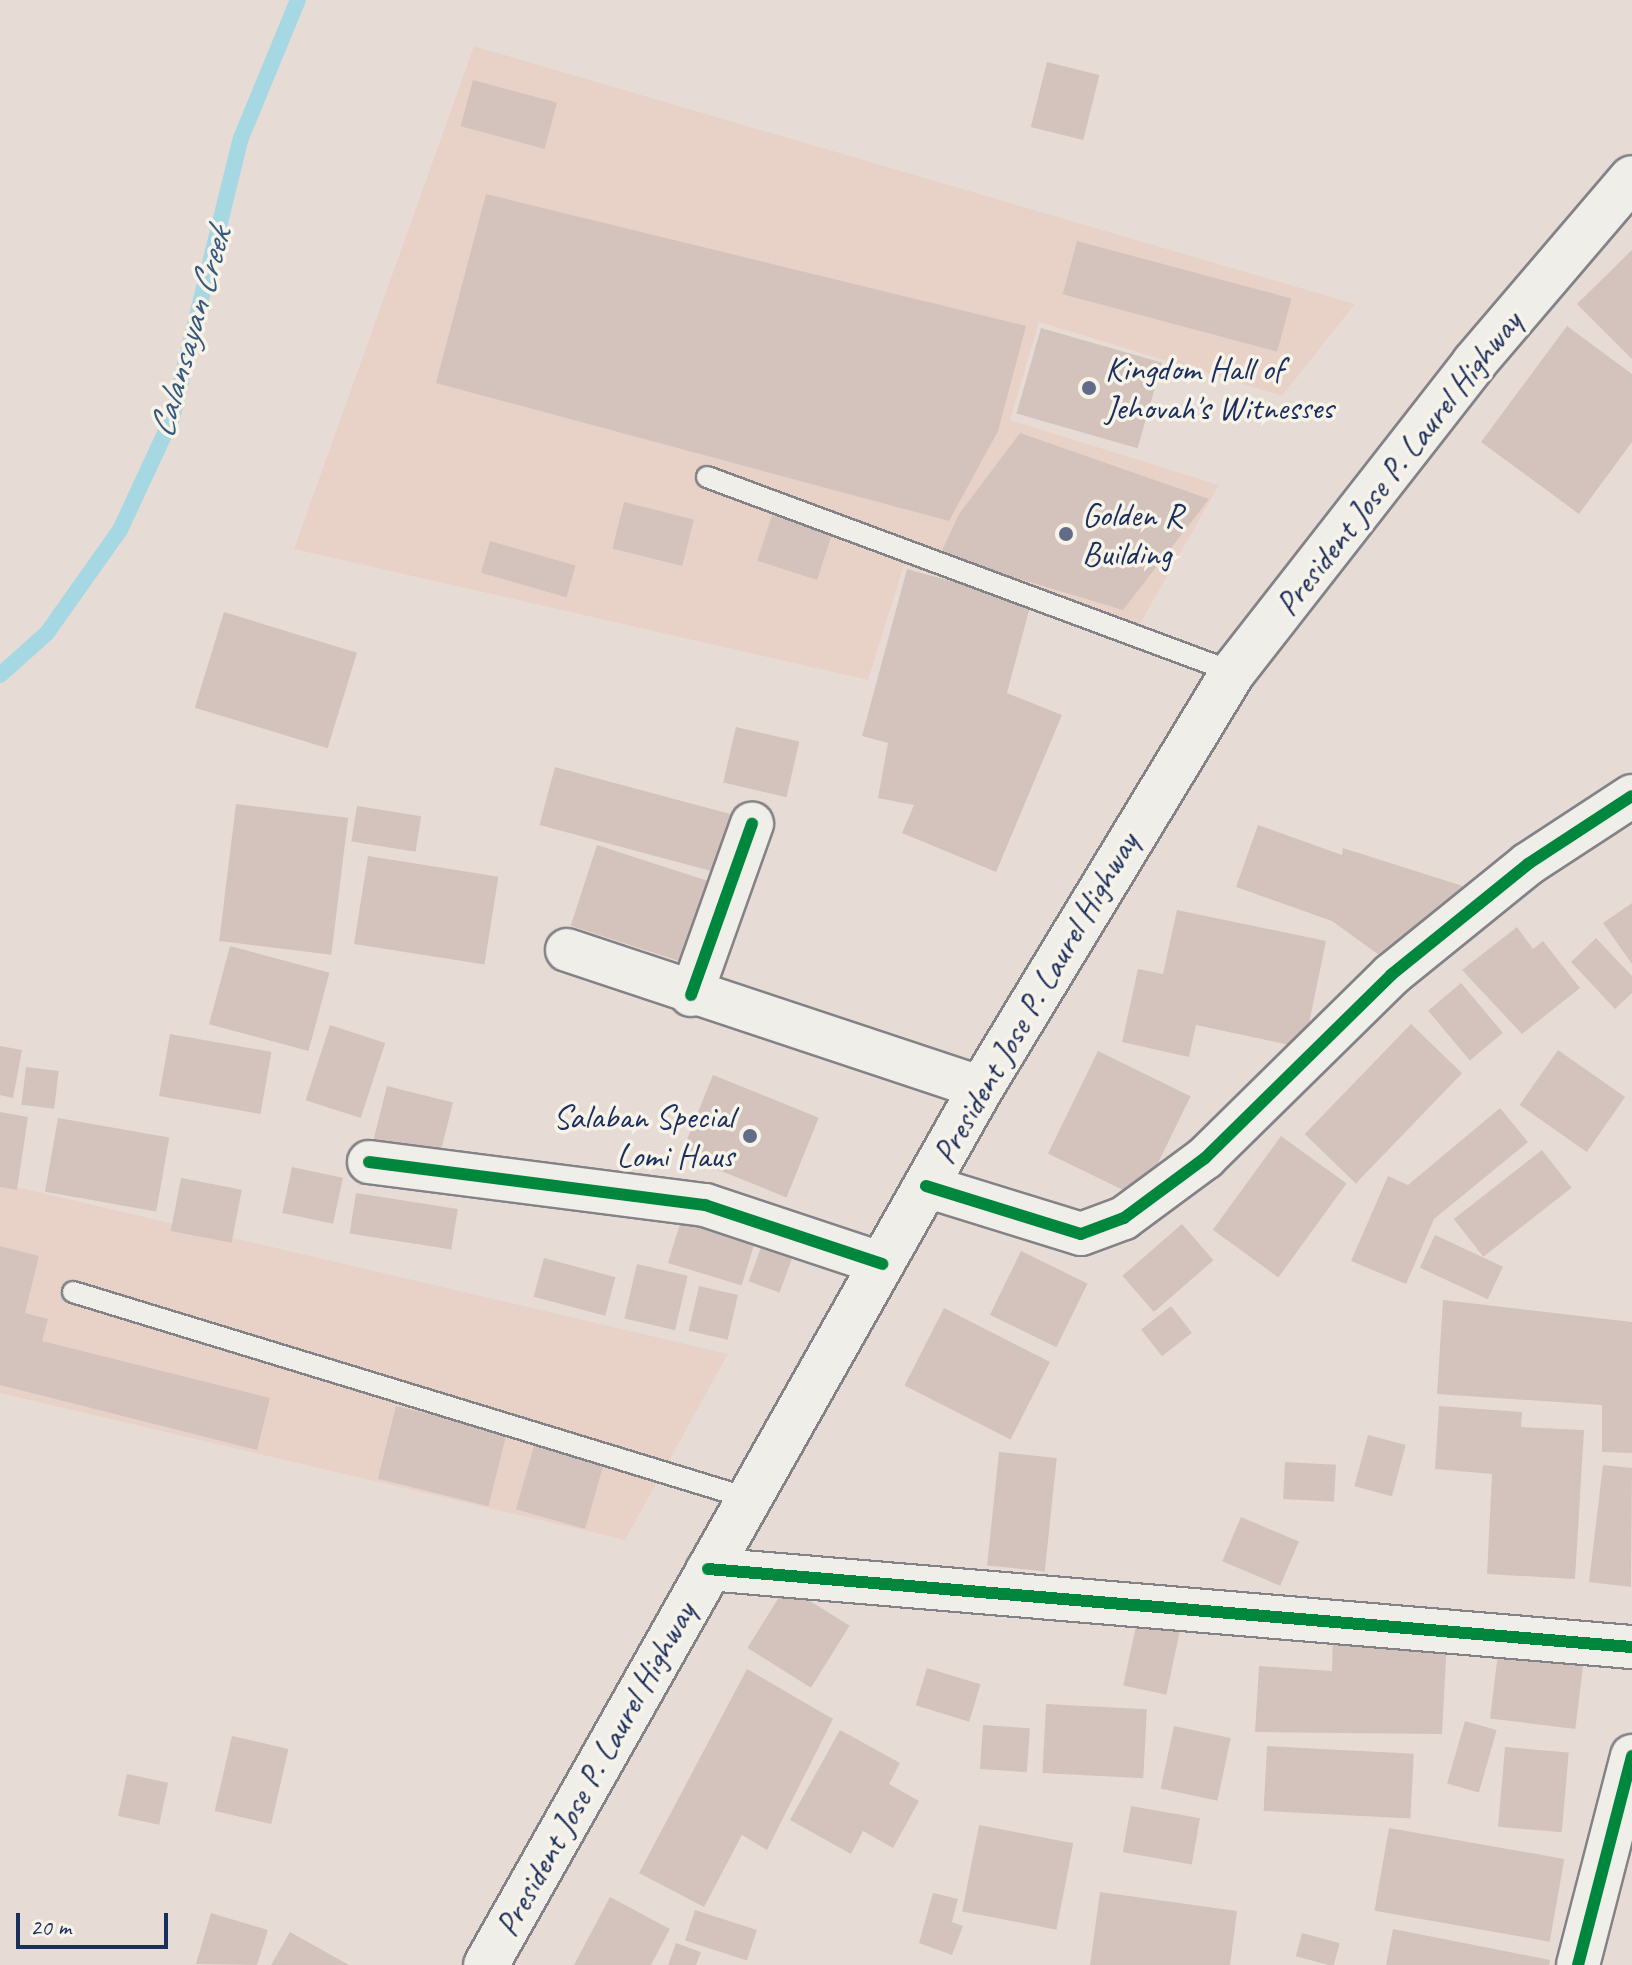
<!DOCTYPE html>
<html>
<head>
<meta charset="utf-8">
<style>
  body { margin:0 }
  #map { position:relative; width:1632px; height:1965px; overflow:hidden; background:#e7dcd5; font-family:Caveat,sans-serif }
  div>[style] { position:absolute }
  .built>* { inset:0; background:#e8d2c7 }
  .stream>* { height:16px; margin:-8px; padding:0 8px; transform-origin:8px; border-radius:8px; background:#a5d8e2 }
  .building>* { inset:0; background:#d3c3bc; transform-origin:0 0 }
  .roads { filter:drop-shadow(2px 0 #838287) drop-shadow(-2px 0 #838287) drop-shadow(0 2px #838287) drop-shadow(0 -2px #838287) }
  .service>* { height:20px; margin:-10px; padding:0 10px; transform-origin:10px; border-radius:10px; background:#f0eee9 }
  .minor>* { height:42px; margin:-21px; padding:0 21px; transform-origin:21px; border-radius:21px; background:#f0eee9 }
  .trunk>* { height:44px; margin:-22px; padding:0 22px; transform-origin:22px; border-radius:22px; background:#f0eee9 }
  .cycleway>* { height:12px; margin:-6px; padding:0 6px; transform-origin:6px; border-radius:6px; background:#00873e }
  .dots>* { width:22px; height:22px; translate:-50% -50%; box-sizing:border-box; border:4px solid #f7f3e8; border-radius:50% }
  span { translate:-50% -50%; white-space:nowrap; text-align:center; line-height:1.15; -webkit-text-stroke:7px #f7f3e8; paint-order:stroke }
  .poi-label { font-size:34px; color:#1b2f5e }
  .left { translate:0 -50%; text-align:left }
  .right { translate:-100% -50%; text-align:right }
  .street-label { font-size:34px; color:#1b2f5e }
  .water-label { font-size:36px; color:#365980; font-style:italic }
  .scale { position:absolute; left:16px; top:1913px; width:152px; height:36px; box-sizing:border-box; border:4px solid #1b2f5e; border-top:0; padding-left:10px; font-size:24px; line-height:28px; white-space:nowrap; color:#1b2f5e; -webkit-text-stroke:6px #f7f3e8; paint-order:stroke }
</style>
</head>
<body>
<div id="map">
  <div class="built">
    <i style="clip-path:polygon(474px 46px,1355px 304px,1282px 396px,1039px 322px,1010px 420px,1219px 485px,1129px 643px,904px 565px,868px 680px,294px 549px)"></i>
    <i style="clip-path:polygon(0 1183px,728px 1354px,625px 1540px,0 1393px)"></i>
  </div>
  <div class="stream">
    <i style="left:0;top:675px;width:63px;rotate:-41.8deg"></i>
    <i style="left:47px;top:633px;width:126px;rotate:-54.7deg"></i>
    <i style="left:120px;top:530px;width:123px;rotate:-65.1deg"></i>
    <i style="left:172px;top:418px;width:288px;rotate:-76.2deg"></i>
    <i style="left:241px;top:138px;width:149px;rotate:-67.6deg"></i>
  </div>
  <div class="building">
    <i style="left:1047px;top:62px;width:54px;height:67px;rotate:14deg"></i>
    <i style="left:473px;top:80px;width:87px;height:48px;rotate:15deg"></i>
    <i style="clip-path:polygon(486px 194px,1026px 326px,998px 431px,949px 521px,436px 383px)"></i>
    <i style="left:1077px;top:241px;width:222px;height:55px;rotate:15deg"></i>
    <i style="clip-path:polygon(1632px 250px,1632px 359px,1577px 304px)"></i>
    <i style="clip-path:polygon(1567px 326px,1632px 374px,1632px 442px,1579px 514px,1481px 442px)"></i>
    <i style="left:1041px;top:328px;width:126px;height:89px;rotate:16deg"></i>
    <i style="clip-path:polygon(1020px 433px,1209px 499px,1123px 610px,940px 555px,959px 514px)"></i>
    <i style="left:624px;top:502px;width:72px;height:48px;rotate:14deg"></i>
    <i style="left:772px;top:515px;width:63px;height:48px;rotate:18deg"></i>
    <i style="left:490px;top:541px;width:89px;height:33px;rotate:16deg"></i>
    <i style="clip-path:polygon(907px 569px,1031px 603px,1007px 693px,1062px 715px,996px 872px,902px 833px,914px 805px,878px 798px,888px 743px,862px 736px)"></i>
    <i style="left:224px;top:612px;width:139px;height:100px;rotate:17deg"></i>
    <i style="left:736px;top:727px;width:65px;height:57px;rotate:13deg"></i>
    <i style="left:555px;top:767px;width:198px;height:60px;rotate:15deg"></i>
    <i style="left:236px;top:804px;width:113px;height:138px;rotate:7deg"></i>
    <i style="left:357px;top:806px;width:65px;height:36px;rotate:9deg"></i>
    <i style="clip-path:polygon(1258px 825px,1342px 855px,1343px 848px,1472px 889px,1386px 960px,1332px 921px,1236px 887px)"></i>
    <i style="left:597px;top:845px;width:133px;height:85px;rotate:18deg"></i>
    <i style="left:368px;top:856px;width:132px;height:89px;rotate:9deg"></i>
    <i style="clip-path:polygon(1632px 903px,1632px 964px,1603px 923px)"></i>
    <i style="clip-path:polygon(1177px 910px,1326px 941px,1304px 1048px,1196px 1025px,1189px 1057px,1122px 1042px,1138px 969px,1163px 974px)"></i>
    <i style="clip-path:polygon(1517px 927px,1533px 949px,1543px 941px,1580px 988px,1522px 1034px,1462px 970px)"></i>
    <i style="clip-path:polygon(1596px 938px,1632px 976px,1632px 993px,1615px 1009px,1571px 962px)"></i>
    <i style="left:230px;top:946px;width:103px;height:81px;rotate:15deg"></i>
    <i style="left:1461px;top:983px;width:65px;height:43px;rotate:50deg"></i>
    <i style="left:1411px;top:1024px;width:71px;height:153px;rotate:44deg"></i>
    <i style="left:330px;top:1025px;width:58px;height:79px;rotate:18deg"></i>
    <i style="left:170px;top:1034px;width:103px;height:63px;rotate:10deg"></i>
    <i style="clip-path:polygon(0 1046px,22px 1050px,13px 1098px,0 1095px)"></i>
    <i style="left:1558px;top:1050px;width:82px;height:67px;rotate:35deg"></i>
    <i style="left:1098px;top:1051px;width:103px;height:114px;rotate:26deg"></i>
    <i style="left:26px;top:1067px;width:33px;height:38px;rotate:7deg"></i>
    <i style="left:713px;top:1075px;width:114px;height:86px;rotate:22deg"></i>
    <i style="left:387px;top:1086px;width:68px;height:58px;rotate:14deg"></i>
    <i style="clip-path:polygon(1500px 1108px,1528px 1142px,1434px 1219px,1406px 1284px,1351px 1261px,1388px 1176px,1408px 1185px)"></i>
    <i style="clip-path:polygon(0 1112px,28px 1117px,17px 1190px,0 1187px)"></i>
    <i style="left:58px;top:1118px;width:113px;height:75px;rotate:10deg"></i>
    <i style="left:1281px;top:1136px;width:81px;height:116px;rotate:36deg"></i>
    <i style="left:1542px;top:1150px;width:48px;height:112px;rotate:52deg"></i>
    <i style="left:292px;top:1167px;width:52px;height:47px;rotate:12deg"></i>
    <i style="left:181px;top:1178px;width:62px;height:54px;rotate:11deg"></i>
    <i style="left:356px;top:1193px;width:103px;height:41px;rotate:9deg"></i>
    <i style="left:682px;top:1217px;width:77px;height:48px;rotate:17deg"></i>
    <i style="left:1182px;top:1224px;width:48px;height:79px;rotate:49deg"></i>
    <i style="left:1435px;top:1235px;width:75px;height:36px;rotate:25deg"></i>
    <i style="left:764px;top:1239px;width:33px;height:45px;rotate:20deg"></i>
    <i style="clip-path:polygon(0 1246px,39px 1256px,25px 1313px,48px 1319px,42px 1341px,270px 1398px,257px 1450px,0 1385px)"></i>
    <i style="left:1021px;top:1251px;width:74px;height:71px;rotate:26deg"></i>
    <i style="left:544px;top:1258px;width:74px;height:40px;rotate:15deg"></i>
    <i style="left:637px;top:1264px;width:52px;height:56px;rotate:13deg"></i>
    <i style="left:699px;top:1286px;width:40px;height:46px;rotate:13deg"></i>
    <i style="clip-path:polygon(1443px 1300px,1632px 1322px,1632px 1453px,1602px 1452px,1602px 1405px,1437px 1394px)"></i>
    <i style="left:1171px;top:1306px;width:34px;height:38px;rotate:52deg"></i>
    <i style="left:944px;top:1308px;width:119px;height:87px;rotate:27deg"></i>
    <i style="left:396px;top:1406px;width:114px;height:75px;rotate:14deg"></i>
    <i style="clip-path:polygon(1439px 1406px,1522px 1412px,1521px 1427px,1584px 1430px,1575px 1579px,1487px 1574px,1492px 1474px,1435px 1469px)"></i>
    <i style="left:1368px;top:1435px;width:39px;height:53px;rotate:15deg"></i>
    <i style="left:536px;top:1439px;width:72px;height:73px;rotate:16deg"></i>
    <i style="left:999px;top:1452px;width:58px;height:114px;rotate:6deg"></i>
    <i style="left:1285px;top:1462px;width:51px;height:37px;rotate:3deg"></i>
    <i style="clip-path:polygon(1603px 1465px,1632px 1468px,1631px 1587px,1589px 1582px)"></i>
    <i style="left:1241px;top:1517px;width:63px;height:48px;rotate:23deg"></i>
    <i style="left:786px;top:1586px;width:75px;height:73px;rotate:32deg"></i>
    <i style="left:1137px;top:1621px;width:44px;height:66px;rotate:12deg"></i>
    <i style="clip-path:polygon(1333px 1632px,1447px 1640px,1442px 1734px,1255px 1732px,1259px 1666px,1332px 1671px)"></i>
    <i style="left:1499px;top:1645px;width:86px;height:74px;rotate:7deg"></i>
    <i style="left:927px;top:1668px;width:56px;height:39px;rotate:17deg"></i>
    <i style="clip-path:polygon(747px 1669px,833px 1719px,767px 1850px,742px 1835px,704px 1907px,639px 1873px)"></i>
    <i style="left:1046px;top:1704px;width:101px;height:69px;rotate:3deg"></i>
    <i style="left:1465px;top:1721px;width:33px;height:65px;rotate:16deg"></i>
    <i style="left:983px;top:1725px;width:47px;height:44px;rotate:4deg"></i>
    <i style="left:1174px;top:1726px;width:58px;height:64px;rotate:12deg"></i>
    <i style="clip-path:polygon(840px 1730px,900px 1763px,889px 1784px,919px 1801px,893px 1848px,863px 1831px,851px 1854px,790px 1820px)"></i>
    <i style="left:232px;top:1736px;width:58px;height:77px;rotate:13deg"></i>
    <i style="left:1267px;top:1746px;width:147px;height:65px;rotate:3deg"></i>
    <i style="left:1505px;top:1747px;width:64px;height:80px;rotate:5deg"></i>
    <i style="left:127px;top:1774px;width:42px;height:43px;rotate:12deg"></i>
    <i style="left:1131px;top:1806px;width:70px;height:47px;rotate:10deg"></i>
    <i style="left:979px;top:1825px;width:96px;height:88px;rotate:11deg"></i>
    <i style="left:1389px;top:1828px;width:178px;height:84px;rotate:10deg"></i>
    <i style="clip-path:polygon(1100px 1892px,1237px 1911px,1230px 1965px,1090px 1965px)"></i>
    <i style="clip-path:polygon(933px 1893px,958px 1899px,952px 1922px,963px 1926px,952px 1955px,919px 1943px)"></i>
    <i style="clip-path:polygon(610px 1897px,670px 1929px,651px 1965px,574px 1965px)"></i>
    <i style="left:695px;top:1910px;width:65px;height:32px;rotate:18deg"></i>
    <i style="clip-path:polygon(211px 1913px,268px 1930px,257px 1965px,196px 1964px)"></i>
    <i style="clip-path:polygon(1393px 1929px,1550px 1960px,1549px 1965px,1386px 1965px)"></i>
    <i style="clip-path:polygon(290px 1932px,349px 1965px,271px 1965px)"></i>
    <i style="left:1302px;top:1933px;width:39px;height:24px;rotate:15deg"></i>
    <i style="clip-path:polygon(676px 1943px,701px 1952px,696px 1965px,668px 1965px)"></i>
  </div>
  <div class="roads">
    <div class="service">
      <i style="left:707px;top:477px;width:561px;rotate:20.34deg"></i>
      <i style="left:73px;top:1292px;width:709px;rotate:16.98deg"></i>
    </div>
    <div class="minor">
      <i style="left:567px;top:950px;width:436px;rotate:18.4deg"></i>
      <i style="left:691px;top:995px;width:182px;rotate:-70.4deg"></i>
      <i style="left:369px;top:1162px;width:339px;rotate:7.3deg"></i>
      <i style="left:705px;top:1205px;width:187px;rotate:18.4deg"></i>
      <i style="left:926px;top:1186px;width:162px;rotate:17.2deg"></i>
      <i style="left:1081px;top:1234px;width:46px;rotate:-20.4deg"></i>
      <i style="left:1124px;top:1218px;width:101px;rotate:-36.5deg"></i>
      <i style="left:1205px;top:1158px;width:261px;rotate:-44.5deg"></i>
      <i style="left:1391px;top:975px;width:176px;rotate:-39deg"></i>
      <i style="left:1528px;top:864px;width:124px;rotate:-33.2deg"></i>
      <i style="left:708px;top:1569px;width:927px;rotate:4.83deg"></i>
      <i style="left:1578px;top:1965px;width:216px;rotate:-75.5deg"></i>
    </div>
    <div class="trunk">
      <i style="left:486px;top:1965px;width:1007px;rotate:-60.56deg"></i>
      <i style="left:981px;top:1088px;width:486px;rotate:-58.8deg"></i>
      <i style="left:1233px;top:672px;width:392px;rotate:-52deg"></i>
      <i style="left:1474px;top:363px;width:243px;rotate:-49.5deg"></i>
    </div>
  </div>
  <div class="cycleway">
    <i style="left:691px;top:995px;width:182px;rotate:-70.4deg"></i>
    <i style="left:369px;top:1162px;width:339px;rotate:7.3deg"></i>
    <i style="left:705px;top:1205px;width:187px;rotate:18.4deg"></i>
    <i style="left:926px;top:1186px;width:162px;rotate:17.2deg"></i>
    <i style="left:1081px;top:1234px;width:46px;rotate:-20.4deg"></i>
    <i style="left:1124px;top:1218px;width:101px;rotate:-36.5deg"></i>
    <i style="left:1205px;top:1158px;width:261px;rotate:-44.5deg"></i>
    <i style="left:1391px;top:975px;width:176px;rotate:-39deg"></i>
    <i style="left:1528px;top:864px;width:124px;rotate:-33.2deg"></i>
    <i style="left:708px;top:1569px;width:927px;rotate:4.83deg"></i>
    <i style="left:1578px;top:1965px;width:216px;rotate:-75.5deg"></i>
  </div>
  <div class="dots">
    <i style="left:1089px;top:388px;background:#626c88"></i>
    <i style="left:1066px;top:534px;background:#626c88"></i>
    <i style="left:750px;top:1136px;background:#626c88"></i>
  </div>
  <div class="poi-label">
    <span class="left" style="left:1105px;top:388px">Kingdom Hall of<br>Jehovah's Witnesses</span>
    <span class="left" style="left:1082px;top:534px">Golden R<br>Building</span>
    <span class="right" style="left:734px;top:1136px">Salaban Special<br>Lomi Haus</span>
  </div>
  <div class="street-label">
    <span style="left:1398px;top:463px;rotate:-52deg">President Jose P. Laurel Highway</span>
    <span style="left:1035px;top:998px;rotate:-60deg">President Jose P. Laurel Highway</span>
    <span style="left:595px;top:1769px;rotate:-61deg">President Jose P. Laurel Highway</span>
  </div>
  <div class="water-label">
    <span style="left:190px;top:333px;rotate:-74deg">Calansayan Creek</span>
  </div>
  <div class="scale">20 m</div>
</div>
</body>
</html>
